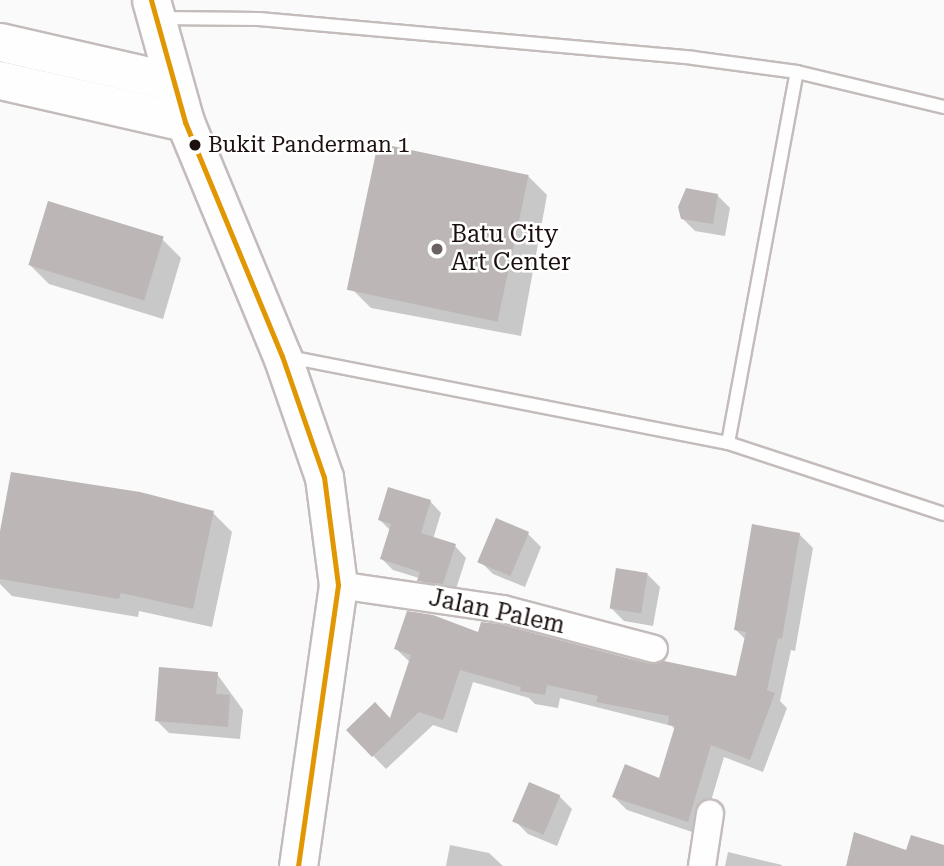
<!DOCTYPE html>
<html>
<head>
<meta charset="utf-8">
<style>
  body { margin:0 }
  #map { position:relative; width:944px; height:866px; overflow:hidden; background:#fafafa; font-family:"Roboto Serif",serif }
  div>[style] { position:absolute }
  .shadow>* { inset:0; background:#0003 }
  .building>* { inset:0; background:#bdb6b6; transform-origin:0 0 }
  .roads { filter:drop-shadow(2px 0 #c3bcbb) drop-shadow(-2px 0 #c3bcbb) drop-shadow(0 2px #c3bcbb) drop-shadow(0 -2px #c3bcbb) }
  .lane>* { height:12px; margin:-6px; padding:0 6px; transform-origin:6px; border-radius:6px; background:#fefefe }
  .street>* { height:26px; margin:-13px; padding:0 13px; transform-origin:13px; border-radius:13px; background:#fefefe }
  .secondary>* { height:37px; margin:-18.5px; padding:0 18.5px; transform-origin:18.5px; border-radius:18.5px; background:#fefefe }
  .bus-1>* { height:5px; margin:-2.5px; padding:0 2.5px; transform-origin:2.5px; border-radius:2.5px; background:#e19702 }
  .dots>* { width:19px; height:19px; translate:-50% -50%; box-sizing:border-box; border:4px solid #fff; border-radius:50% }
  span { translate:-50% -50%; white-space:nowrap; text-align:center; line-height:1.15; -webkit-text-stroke:5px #fff; paint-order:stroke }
  .bus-label { font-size:22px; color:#1c100f }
  .left { translate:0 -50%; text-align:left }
  .poi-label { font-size:24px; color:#1c100f }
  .street-label { font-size:24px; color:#1c100f }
</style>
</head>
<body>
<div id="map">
  <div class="shadow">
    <i style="clip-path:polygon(528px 176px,547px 195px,521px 336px,371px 308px,352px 289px)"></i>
    <i style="clip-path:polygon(717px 195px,730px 208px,725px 236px,695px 231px,682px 218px)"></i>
    <i style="clip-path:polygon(162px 239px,181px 258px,163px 319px,49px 284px,30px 265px)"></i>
    <i style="clip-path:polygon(430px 501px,441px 513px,433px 539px,455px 546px,466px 558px,454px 595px,430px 592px,419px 578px,393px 570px,382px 559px,391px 531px,380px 520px)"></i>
    <i style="clip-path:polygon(213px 513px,232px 532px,212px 627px,139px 611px,138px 617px,12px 596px,0 584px,0 541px)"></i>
    <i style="clip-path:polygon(528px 534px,541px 547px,525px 587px,493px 574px,480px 561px)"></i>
    <i style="clip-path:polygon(799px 534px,813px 548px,795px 651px,791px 650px,780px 701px,787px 708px,763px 772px,724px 757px,701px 835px,627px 810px,614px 797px,660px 781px,675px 730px,672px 726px,560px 698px,558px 708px,535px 704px,529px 698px,473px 682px,457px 733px,433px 725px,386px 769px,348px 730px,390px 721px,411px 663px,396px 649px,479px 634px,738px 678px,746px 640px,736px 630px)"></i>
    <i style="clip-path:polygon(647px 574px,660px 587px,653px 626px,624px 621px,611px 608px)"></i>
    <i style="clip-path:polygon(217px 674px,243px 710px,240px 739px,169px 733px,156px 720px)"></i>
    <i style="clip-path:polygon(559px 796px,572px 809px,557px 846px,528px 834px,515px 821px)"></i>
    <i style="clip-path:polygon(450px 845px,489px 853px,503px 866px,446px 866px)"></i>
    <i style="clip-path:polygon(728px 852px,782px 865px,782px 866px,725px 866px)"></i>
  </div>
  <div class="building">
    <i style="left:378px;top:143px;width:154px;height:150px;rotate:12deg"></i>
    <i style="clip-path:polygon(686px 188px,718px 194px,713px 224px,681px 219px,678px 207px)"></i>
    <i style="left:48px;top:201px;width:121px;height:67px;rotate:17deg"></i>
    <i style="clip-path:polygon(11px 472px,140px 492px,214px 511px,193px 609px,121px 593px,119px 599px,0 579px,0 531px)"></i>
    <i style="clip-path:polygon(388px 487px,431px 500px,421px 533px,456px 544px,443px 584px,417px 581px,420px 572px,380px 559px,391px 524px,378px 520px)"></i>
    <i style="left:496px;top:518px;width:36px;height:48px;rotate:23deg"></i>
    <i style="clip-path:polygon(752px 524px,800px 533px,782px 639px,778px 638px,767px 690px,775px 693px,750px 760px,711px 745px,688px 822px,612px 797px,625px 764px,659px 778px,675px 726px,668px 725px,669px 716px,596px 702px,598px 696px,547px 685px,545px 695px,520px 691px,521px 687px,460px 670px,443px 720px,419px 712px,372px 757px,346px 730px,375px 702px,390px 718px,411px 655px,394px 649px,407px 611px,433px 615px,478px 632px,481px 622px,500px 624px,650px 664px,664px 661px,736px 676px,746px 632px,734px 630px)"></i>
    <i style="left:616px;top:568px;width:32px;height:41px;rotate:9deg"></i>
    <i style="clip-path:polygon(159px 667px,218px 672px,216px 694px,230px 695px,228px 727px,155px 721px)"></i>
    <i style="left:529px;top:782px;width:34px;height:43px;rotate:23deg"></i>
    <i style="clip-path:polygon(854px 832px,906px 850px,911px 835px,944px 845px,944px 866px,846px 866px)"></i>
  </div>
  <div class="roads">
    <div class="lane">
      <i style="left:160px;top:18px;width:99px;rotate:0.6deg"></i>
      <i style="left:259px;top:19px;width:436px;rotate:5.1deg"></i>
      <i style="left:693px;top:58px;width:105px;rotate:7.7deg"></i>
      <i style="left:797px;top:72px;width:151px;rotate:13.4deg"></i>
      <i style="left:289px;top:357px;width:447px;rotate:11.1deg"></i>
      <i style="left:728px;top:443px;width:227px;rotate:18.2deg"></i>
      <i style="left:728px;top:443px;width:377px;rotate:-79.5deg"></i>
    </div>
    <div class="street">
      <i style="left:338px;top:585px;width:167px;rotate:8.3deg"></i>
      <i style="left:503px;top:609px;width:156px;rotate:14.8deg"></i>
      <i style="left:702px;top:866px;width:53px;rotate:-81.3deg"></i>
    </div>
    <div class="secondary">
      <i style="left:151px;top:0;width:127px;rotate:74.4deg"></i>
      <i style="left:185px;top:122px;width:253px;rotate:67.5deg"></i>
      <i style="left:282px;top:356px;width:128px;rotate:70.9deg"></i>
      <i style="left:324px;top:477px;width:109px;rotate:82.6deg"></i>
      <i style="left:338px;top:585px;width:284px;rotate:98.1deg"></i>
      <i style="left:0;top:42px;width:174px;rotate:12.9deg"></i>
      <i style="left:0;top:80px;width:190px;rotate:12.8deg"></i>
    </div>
  </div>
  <div class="bus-1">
    <i style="left:151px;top:0;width:127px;rotate:74.4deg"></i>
    <i style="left:185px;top:122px;width:253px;rotate:67.5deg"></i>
    <i style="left:282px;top:356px;width:128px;rotate:70.9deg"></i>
    <i style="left:324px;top:477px;width:109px;rotate:82.6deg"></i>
    <i style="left:338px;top:585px;width:284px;rotate:98.1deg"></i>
  </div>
  <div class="dots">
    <i style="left:195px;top:145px;background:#1c100f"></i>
    <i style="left:437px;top:249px;background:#6a6261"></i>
  </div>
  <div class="bus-label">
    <span class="left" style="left:208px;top:145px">Bukit Panderman 1</span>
  </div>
  <div class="poi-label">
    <span class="left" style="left:451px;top:249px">Batu City<br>Art Center</span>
  </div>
  <div class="street-label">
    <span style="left:497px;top:612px;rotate:12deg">Jalan Palem</span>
  </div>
</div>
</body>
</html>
